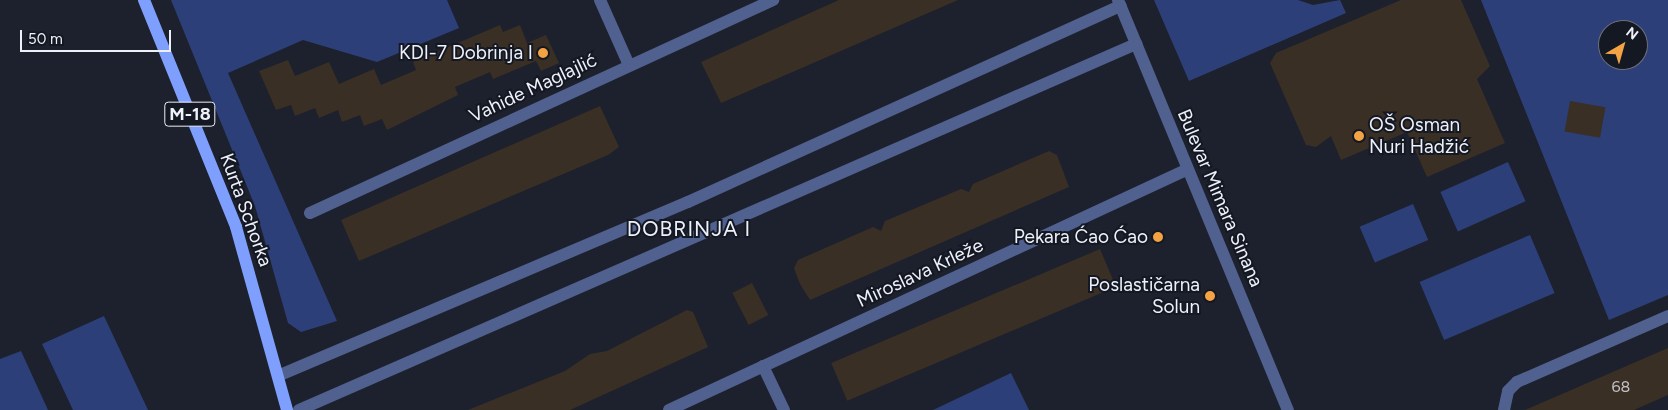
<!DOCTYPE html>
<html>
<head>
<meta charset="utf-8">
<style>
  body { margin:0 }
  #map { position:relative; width:1668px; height:410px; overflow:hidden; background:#1d212d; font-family:Figtree,sans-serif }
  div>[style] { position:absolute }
  .green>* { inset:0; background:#2d3f79; transform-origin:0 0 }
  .building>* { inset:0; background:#392f25; transform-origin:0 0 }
  .minor>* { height:12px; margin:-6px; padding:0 6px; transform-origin:6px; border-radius:6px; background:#50618f }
  .major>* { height:12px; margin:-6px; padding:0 6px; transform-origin:6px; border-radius:6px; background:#7e9ffe }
  .dots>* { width:14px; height:14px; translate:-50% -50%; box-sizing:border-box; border:2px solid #141823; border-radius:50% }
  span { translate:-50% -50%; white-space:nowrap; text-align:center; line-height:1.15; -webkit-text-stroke:4px #141823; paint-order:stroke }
  .number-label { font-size:16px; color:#c1c0c4 }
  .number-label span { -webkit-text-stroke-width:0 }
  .shield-label span { padding:1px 4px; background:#141823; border:1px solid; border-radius:4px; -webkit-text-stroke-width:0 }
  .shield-label { font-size:18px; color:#eef1f9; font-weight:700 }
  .poi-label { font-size:19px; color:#eef1f9 }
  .right { translate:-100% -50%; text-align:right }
  .left { translate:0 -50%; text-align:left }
  .street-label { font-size:19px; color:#eef1f9 }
  .quarter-label { font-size:21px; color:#eef1f9; letter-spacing:1px }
  .north { position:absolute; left:1598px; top:20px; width:50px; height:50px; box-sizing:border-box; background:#141823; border:1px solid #6b6f79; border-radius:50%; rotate:38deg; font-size:14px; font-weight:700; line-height:20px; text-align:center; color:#eef1f9 }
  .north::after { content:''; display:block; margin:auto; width:18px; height:22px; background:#f4a344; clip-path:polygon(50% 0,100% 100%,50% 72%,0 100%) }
  .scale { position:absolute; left:20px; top:30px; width:151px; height:22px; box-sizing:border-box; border:2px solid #eef1f9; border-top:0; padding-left:6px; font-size:15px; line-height:18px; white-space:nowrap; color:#eef1f9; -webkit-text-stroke:4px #141823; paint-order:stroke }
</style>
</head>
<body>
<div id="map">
  <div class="green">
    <i style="clip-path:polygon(171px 0,447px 0,459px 28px,377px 62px,303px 40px,228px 73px,337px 321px,301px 332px,288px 323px,255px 206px)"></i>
    <i style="clip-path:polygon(1154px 0,1298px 0,1313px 5px,1340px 0,1346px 13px,1189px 81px)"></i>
    <i style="clip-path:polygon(evenodd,1481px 0,1668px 0,1668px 295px,1609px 320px,1481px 0,1608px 30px,1638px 30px,1638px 60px,1608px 60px,1608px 30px)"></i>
    <i style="left:1508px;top:162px;width:43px;height:74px;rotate:66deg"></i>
    <i style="left:1413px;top:204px;width:39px;height:58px;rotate:67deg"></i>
    <i style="left:1530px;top:235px;width:63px;height:120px;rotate:67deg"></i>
    <i style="clip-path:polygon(104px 316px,148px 410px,73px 410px,42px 344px)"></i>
    <i style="clip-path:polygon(21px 351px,48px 410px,0 410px,0 359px)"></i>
    <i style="clip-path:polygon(1011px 373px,1029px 410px,933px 410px)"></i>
  </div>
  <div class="building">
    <i style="clip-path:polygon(839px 0,958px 0,721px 103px,701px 62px)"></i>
    <i style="clip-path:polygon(1401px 0,1461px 0,1490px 66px,1477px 79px,1505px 143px,1427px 177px,1407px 132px,1341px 160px,1331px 136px,1316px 147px,1306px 145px,1270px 63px,1276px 53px)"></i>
    <i style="clip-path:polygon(500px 25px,503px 32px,520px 25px,527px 43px,546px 35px,559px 63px,541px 71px,536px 61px,493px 79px,490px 72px,455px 87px,458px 95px,387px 130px,382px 119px,364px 126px,360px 115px,342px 122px,338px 110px,319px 118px,315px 108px,295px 116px,291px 105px,276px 110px,259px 71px,288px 60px,295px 76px,329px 62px,339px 84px,374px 69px,381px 85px,416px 70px,413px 62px)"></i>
    <i style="left:1570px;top:101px;width:36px;height:31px;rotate:10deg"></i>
    <i style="clip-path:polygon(600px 106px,619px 147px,608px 155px,359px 261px,341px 220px)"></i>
    <i style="clip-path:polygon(1049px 151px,1057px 155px,1069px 187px,810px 300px,800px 284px,794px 268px,798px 260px,873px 227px,881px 231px,885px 221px,961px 189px,969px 192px,973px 184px)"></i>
    <i style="left:1100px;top:249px;width:41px;height:292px;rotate:67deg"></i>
    <i style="left:752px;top:283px;width:36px;height:22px;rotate:63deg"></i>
    <i style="clip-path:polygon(687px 310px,693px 312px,708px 347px,570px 410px,468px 410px,565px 371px,590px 354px,607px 351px)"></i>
    <i style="clip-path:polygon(1668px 348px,1668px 395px,1634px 410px,1525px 410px)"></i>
  </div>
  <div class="minor">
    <i style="left:600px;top:0;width:71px;rotate:66deg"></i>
    <i style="left:1118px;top:0;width:444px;rotate:67.5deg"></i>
    <i style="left:310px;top:213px;width:510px;rotate:-24.7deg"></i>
    <i style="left:763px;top:366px;width:49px;rotate:64.5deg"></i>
    <i style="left:280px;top:375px;width:443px;rotate:-23deg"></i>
    <i style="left:688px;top:202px;width:475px;rotate:-24.4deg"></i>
    <i style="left:299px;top:410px;width:914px;rotate:-23.62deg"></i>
    <i style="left:669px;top:410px;width:570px;rotate:-24.9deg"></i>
    <i style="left:1504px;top:410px;width:19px;rotate:-78deg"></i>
    <i style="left:1508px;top:391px;width:13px;rotate:-45deg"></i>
    <i style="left:1517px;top:382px;width:165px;rotate:-23.6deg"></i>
  </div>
  <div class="major">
    <i style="left:144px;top:0;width:245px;rotate:67.9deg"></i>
    <i style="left:236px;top:227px;width:190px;rotate:74.4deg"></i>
  </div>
  <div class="dots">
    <i style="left:543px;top:53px;background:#f4a344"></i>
    <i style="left:1359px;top:136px;background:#f4a344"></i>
    <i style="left:1158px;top:237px;background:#f4a344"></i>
    <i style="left:1210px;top:296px;background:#f4a344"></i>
  </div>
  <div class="number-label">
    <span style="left:1621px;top:387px">68</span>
  </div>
  <div class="shield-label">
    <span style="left:190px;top:114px">M-18</span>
  </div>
  <div class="poi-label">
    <span class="right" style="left:533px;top:53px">KDI-7 Dobrinja I</span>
    <span class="left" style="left:1369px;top:136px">OŠ Osman<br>Nuri Hadžić</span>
    <span class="right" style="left:1148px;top:237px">Pekara Ćao Ćao</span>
    <span class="right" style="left:1200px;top:296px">Poslastičarna<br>Solun</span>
  </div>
  <div class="street-label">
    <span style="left:533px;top:88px;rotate:-25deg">Vahide Maglajlić</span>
    <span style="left:1220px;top:198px;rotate:67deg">Bulevar Mimara Sinana</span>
    <span style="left:246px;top:210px;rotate:70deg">Kurta Schorka</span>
    <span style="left:920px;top:273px;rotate:-25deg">Miroslava Krleže</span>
  </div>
  <div class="quarter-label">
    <span style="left:689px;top:229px">DOBRINJA I</span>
  </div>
  <div class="north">N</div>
  <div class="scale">50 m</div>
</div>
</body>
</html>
